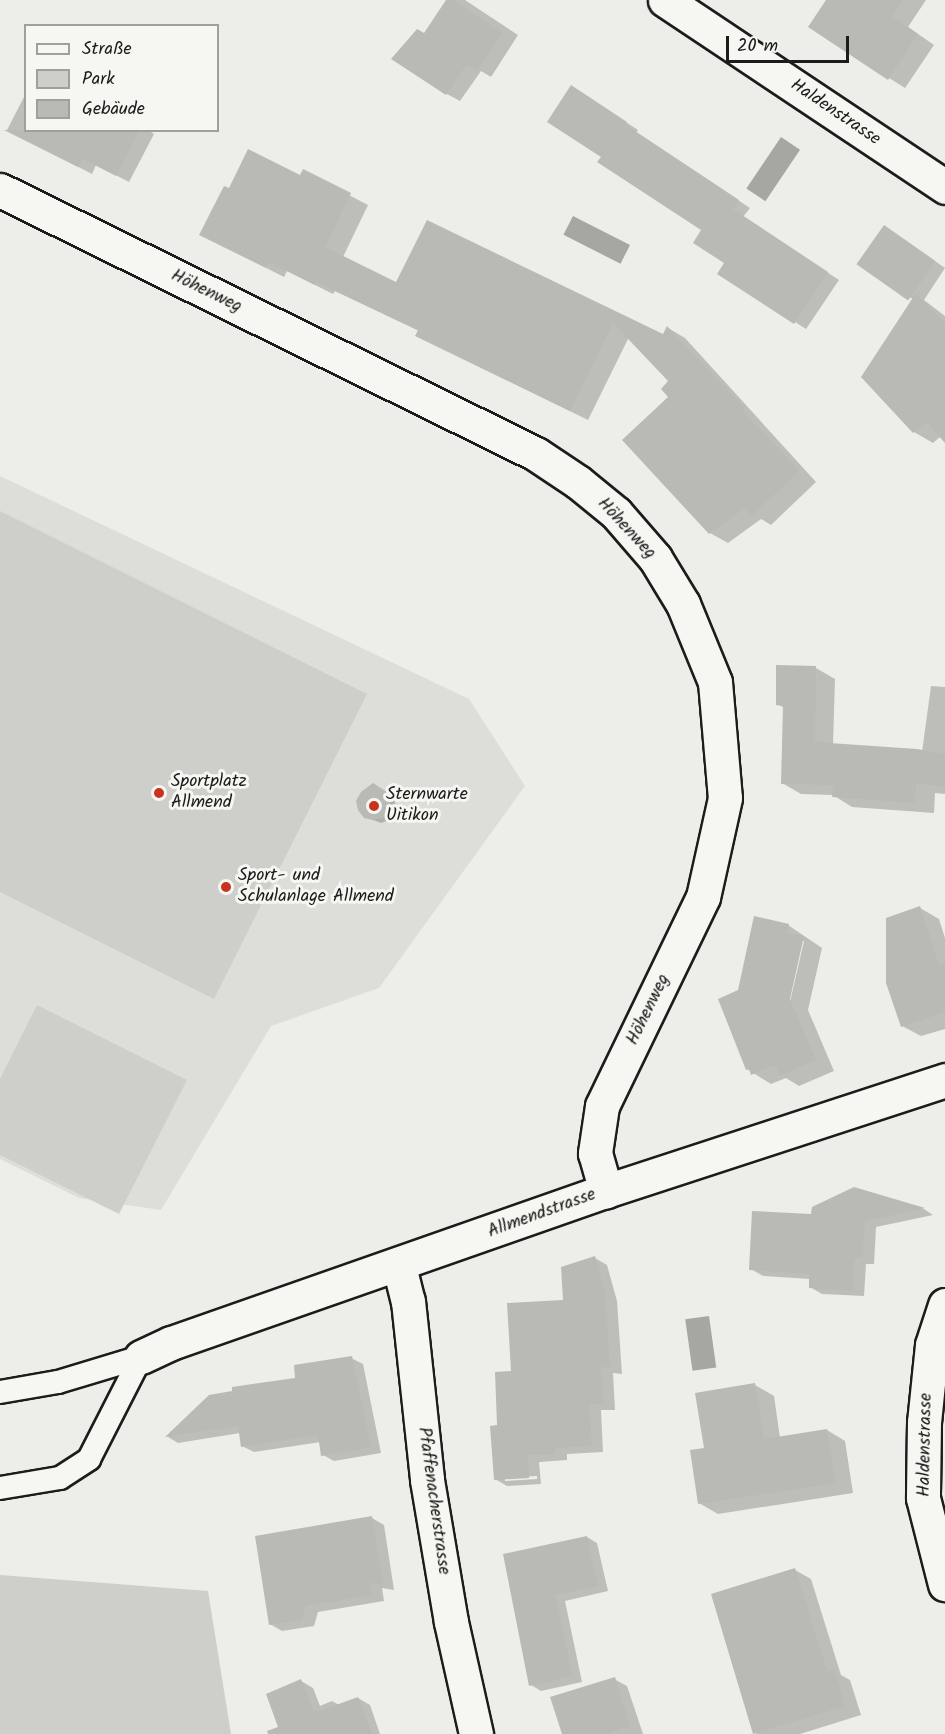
<!DOCTYPE html>
<html>
<head>
<meta charset="utf-8">
<style>
  body { margin:0 }
  #map { position:relative; width:945px; height:1734px; overflow:hidden; background:#edede9; font-family:Kalam,sans-serif }
  div>[style] { position:absolute }
  .built>* { inset:0; background:#ddddda }
  .green>* { inset:0; background:#cececb }
  .water>* { inset:0; background:#a6a6a3; transform-origin:0 0 }
  .shadow>* { inset:0; background:#0003 }
  .building>* { inset:0; background:#b9b9b6; transform-origin:0 0 }
  .roads { filter:drop-shadow(2px 0 #1c1c1c) drop-shadow(-2px 0 #1c1c1c) drop-shadow(0 2px #1c1c1c) drop-shadow(0 -2px #1c1c1c) }
  .service>* { height:22px; margin:-11px; padding:0 11px; transform-origin:11px; border-radius:11px; background:#f6f6f2 }
  .minor>* { height:33px; margin:-16.5px; padding:0 16.5px; transform-origin:16.5px; border-radius:16.5px; background:#f6f6f2 }
  .dots>* { width:16px; height:16px; translate:-50% -50%; box-sizing:border-box; border:3px solid #f6f6f2; border-radius:50% }
  span { translate:-50% -50%; white-space:nowrap; text-align:center; line-height:1.15; -webkit-text-stroke:6px #f6f6f2; paint-order:stroke }
  .street-label { font-size:18px; color:#1c1c1c }
  .poi-label { font-size:18px; color:#1c1c1c }
  .left { translate:0 -50%; text-align:left }
  .legend { position:absolute; left:24px; top:24px; width:195px; height:108px; box-sizing:border-box; background:#f6f6f2; border:2px solid #9f9f9c; margin:0; padding:8px 10px; list-style:none; font-size:18px; color:#1c1c1c }
  .legend li { display:flex; align-items:center; gap:12px; height:30px }
  .legend b { width:30px; border:2px solid #9f9f9c }
  .scale { position:absolute; left:726px; top:36px; width:123px; height:27px; box-sizing:border-box; border:3px solid #1c1c1c; border-top:0; padding-left:8px; font-size:18px; line-height:21px; white-space:nowrap; color:#1c1c1c; -webkit-text-stroke:4px #f6f6f2; paint-order:stroke }
</style>
</head>
<body>
<div id="map">
  <div class="built">
    <i style="clip-path:polygon(0 476px,469px 699px,525px 786px,379px 988px,271px 1026px,161px 1210px,79px 1198px,0 1159px)"></i>
  </div>
  <div class="green">
    <i style="clip-path:polygon(0 511px,367px 694px,214px 999px,0 892px)"></i>
    <i style="clip-path:polygon(37px 1005px,187px 1080px,119px 1214px,0 1155px,0 1079px)"></i>
    <i style="clip-path:polygon(0 1575px,208px 1591px,231px 1734px,0 1734px)"></i>
  </div>
  <div class="water">
    <i style="left:781px;top:137px;width:23px;height:62px;rotate:34deg"></i>
    <i style="left:573px;top:216px;width:64px;height:21px;rotate:27deg"></i>
    <i style="left:709px;top:1316px;width:52px;height:24px;rotate:82deg"></i>
  </div>
  <div class="shadow">
    <i style="clip-path:polygon(448px 0,465px 0,518px 35px,491px 77px,481px 71px,460px 101px,447px 94px,425px 35px)"></i>
    <i style="clip-path:polygon(827px 0,926px 0,908px 27px,934px 45px,905px 88px,889px 78px)"></i>
    <i style="clip-path:polygon(26px 93px,26px 130px,148px 130px,154px 134px,129px 182px,96px 165px,92px 174px,7px 130px)"></i>
    <i style="clip-path:polygon(583px 94px,638px 130px,636px 133px,750px 208px,743px 217px,839px 280px,806px 329px,795px 322px,726px 263px,703px 230px,603px 157px)"></i>
    <i style="clip-path:polygon(303px 171px,368px 205px,343px 257px,397px 284px,428px 222px,664px 336px,668px 328px,685px 338px,816px 482px,771px 525px,761px 519px,728px 543px,710px 533px,671px 397px,671px 381px,629px 337px,588px 420px,435px 345px,419px 331px,335px 291px,333px 294px,287px 271px,284px 277px,219px 244px,230px 190px,300px 177px)"></i>
    <i style="clip-path:polygon(896px 234px,945px 268px,924px 300px,945px 316px,945px 440px,941px 436px,933px 443px,914px 432px,863px 376px,914px 300px,860px 264px)"></i>
    <i style="clip-path:polygon(778px 667px,816px 668px,835px 679px,833px 745px,922px 752px,931px 686px,945px 687px,945px 794px,935px 793px,934px 813px,852px 807px,833px 795px,801px 794px,782px 783px,784px 708px,778px 704px)"></i>
    <i style="clip-path:polygon(380px 789px,393px 798px,396px 805px,395px 814px,389px 820px,381px 823px,365px 817px)"></i>
    <i style="clip-path:polygon(920px 908px,939px 919px,945px 938px,945px 1029px,921px 1036px,902px 1026px)"></i>
    <i style="clip-path:polygon(evenodd,788px 925px,822px 948px,808px 1010px,834px 1071px,799px 1086px,786px 1078px,771px 1084px,747px 1069px,739px 991px,788px 925px,801px 941px,804px 941px,789px 1006px,786px 1006px,801px 941px)"></i>
    <i style="clip-path:polygon(854px 1189px,924px 1209px,933px 1215px,876px 1227px,874px 1264px,866px 1264px,864px 1296px,822px 1294px,810px 1287px,810px 1279px,763px 1276px,751px 1269px,813px 1216px)"></i>
    <i style="clip-path:polygon(evenodd,595px 1258px,607px 1265px,617px 1301px,622px 1374px,613px 1373px,615px 1410px,601px 1410px,603px 1452px,567px 1454px,567px 1460px,539px 1462px,541px 1484px,507px 1486px,495px 1479px,498px 1427px,513px 1372px,595px 1258px,537px 1476px,537px 1479px,505px 1481px,505px 1478px,537px 1476px)"></i>
    <i style="clip-path:polygon(351px 1358px,363px 1364px,381px 1453px,334px 1461px,323px 1455px,321px 1442px,254px 1452px,242px 1446px,240px 1433px,178px 1443px,168px 1437px,210px 1396px,297px 1379px)"></i>
    <i style="clip-path:polygon(755px 1385px,774px 1396px,780px 1438px,827px 1430px,845px 1441px,853px 1493px,718px 1514px,699px 1503px,705px 1449px)"></i>
    <i style="clip-path:polygon(372px 1518px,384px 1525px,394px 1590px,382px 1588px,384px 1601px,318px 1612px,314px 1626px,282px 1631px,270px 1624px)"></i>
    <i style="clip-path:polygon(587px 1537px,597px 1543px,608px 1591px,565px 1601px,582px 1682px,541px 1691px,531px 1685px,505px 1555px)"></i>
    <i style="clip-path:polygon(795px 1570px,811px 1579px,841px 1675px,850px 1680px,861px 1715px,800px 1734px,756px 1734px)"></i>
    <i style="clip-path:polygon(614px 1679px,627px 1686px,643px 1734px,563px 1734px)"></i>
    <i style="clip-path:polygon(301px 1681px,313px 1688px,320px 1706px,332px 1701px,339px 1705px,358px 1698px,370px 1705px,380px 1734px,286px 1734px)"></i>
  </div>
  <div class="building">
    <i style="clip-path:polygon(446px 0,453px 0,502px 33px,477px 71px,467px 64px,446px 95px,391px 59px,417px 29px,424px 33px)"></i>
    <i style="clip-path:polygon(826px 0,903px 0,892px 16px,918px 34px,888px 80px,808px 27px)"></i>
    <i style="clip-path:polygon(571px 85px,627px 122px,626px 125px,739px 200px,733px 209px,828px 272px,794px 324px,717px 274px,724px 263px,693px 243px,701px 230px,597px 162px,601px 157px,547px 122px)"></i>
    <i style="clip-path:polygon(4px 130px,139px 130px,116px 176px,83px 159px,78px 167px)"></i>
    <i style="clip-path:polygon(248px 149px,300px 175px,303px 169px,351px 193px,325px 247px,396px 282px,427px 220px,663px 334px,667px 326px,745px 408px,743px 411px,799px 471px,752px 516px,745px 508px,709px 534px,622px 440px,668px 397px,661px 389px,668px 381px,613px 323px,570px 411px,415px 336px,418px 330px,316px 282px,315px 285px,269px 262px,266px 268px,199px 235px,224px 186px,229px 188px)"></i>
    <i style="left:884px;top:225px;width:63px;height:48px;rotate:35deg"></i>
    <i style="clip-path:polygon(916px 293px,945px 323px,945px 443px,926px 422px,913px 433px,861px 377px)"></i>
    <i style="clip-path:polygon(776px 665px,816px 666px,815px 742px,917px 749px,945px 754px,945px 787px,916px 783px,915px 803px,832px 797px,833px 785px,781px 784px,783px 706px,776px 705px)"></i>
    <i style="clip-path:polygon(373px 783px,387px 792px,390px 801px,389px 810px,383px 818px,373px 820px,364px 818px,358px 810px,356px 801px,361px 792px)"></i>
    <i style="clip-path:polygon(920px 906px,939px 965px,945px 963px,945px 1012px,901px 1027px,886px 983px,886px 918px)"></i>
    <i style="clip-path:polygon(754px 916px,789px 924px,787px 933px,804px 936px,790px 999px,816px 1060px,780px 1076px,775px 1065px,751px 1075px,749px 1069px,746px 1070px,718px 999px,738px 990px)"></i>
    <i style="clip-path:polygon(854px 1187px,925px 1208px,865px 1221px,862px 1258px,854px 1258px,853px 1291px,809px 1288px,809px 1274px,749px 1270px,752px 1211px,811px 1214px,812px 1207px)"></i>
    <i style="clip-path:polygon(595px 1256px,605px 1293px,610px 1368px,601px 1367px,604px 1404px,589px 1404px,592px 1446px,555px 1448px,555px 1454px,528px 1455px,529px 1478px,494px 1480px,490px 1426px,497px 1425px,495px 1372px,511px 1371px,507px 1303px,563px 1300px,561px 1267px)"></i>
    <i style="clip-path:polygon(352px 1356px,371px 1447px,321px 1456px,318px 1435px,241px 1447px,238px 1426px,165px 1437px,209px 1395px,232px 1391px,232px 1387px,295px 1378px,294px 1365px)"></i>
    <i style="clip-path:polygon(755px 1383px,764px 1439px,827px 1429px,835px 1483px,698px 1504px,690px 1450px,704px 1448px,695px 1393px)"></i>
    <i style="clip-path:polygon(372px 1516px,383px 1585px,370px 1582px,372px 1595px,306px 1606px,302px 1620px,269px 1625px,255px 1536px)"></i>
    <i style="clip-path:polygon(587px 1536px,598px 1586px,555px 1595px,573px 1676px,529px 1686px,503px 1554px)"></i>
    <i style="clip-path:polygon(795px 1568px,827px 1671px,834px 1669px,845px 1706px,753px 1734px,711px 1594px)"></i>
    <i style="clip-path:polygon(615px 1677px,630px 1726px,607px 1734px,562px 1734px,550px 1697px)"></i>
    <i style="clip-path:polygon(301px 1679px,314px 1713px,358px 1697px,372px 1734px,268px 1734px,267px 1731px,278px 1727px,266px 1694px)"></i>
  </div>
  <div class="roads">
    <div class="service">
      <i style="left:0;top:1392px;width:59px;rotate:-9.8deg"></i>
      <i style="left:58px;top:1382px;width:87px;rotate:-16.8deg"></i>
      <i style="left:0;top:1488px;width:61px;rotate:-9.5deg"></i>
      <i style="left:60px;top:1478px;width:35px;rotate:-33deg"></i>
      <i style="left:89px;top:1459px;width:114px;rotate:-63deg"></i>
    </div>
    <div class="minor">
      <i style="left:665px;top:0;width:337px;rotate:33.7deg"></i>
      <i style="left:0;top:190px;width:597px;rotate:26.22deg"></i>
      <i style="left:536px;top:454px;width:50px;rotate:33.7deg"></i>
      <i style="left:578px;top:482px;width:49px;rotate:39.2deg"></i>
      <i style="left:616px;top:513px;width:60px;rotate:49.1deg"></i>
      <i style="left:655px;top:558px;width:54px;rotate:58.7deg"></i>
      <i style="left:683px;top:604px;width:84px;rotate:67.7deg"></i>
      <i style="left:715px;top:682px;width:116px;rotate:85.1deg"></i>
      <i style="left:725px;top:798px;width:101px;rotate:102.5deg"></i>
      <i style="left:703px;top:897px;width:232px;rotate:115.8deg"></i>
      <i style="left:602px;top:1106px;width:48px;rotate:98.5deg"></i>
      <i style="left:595px;top:1153px;width:40px;rotate:74deg"></i>
      <i style="left:399px;top:1266px;width:36px;rotate:76deg"></i>
      <i style="left:408px;top:1301px;width:180px;rotate:83.9deg"></i>
      <i style="left:427px;top:1480px;width:144px;rotate:80.4deg"></i>
      <i style="left:451px;top:1622px;width:115px;rotate:77.4deg"></i>
      <i style="left:945px;top:1305px;width:42px;rotate:108deg"></i>
      <i style="left:932px;top:1345px;width:77px;rotate:95.9deg"></i>
      <i style="left:924px;top:1422px;width:76px;rotate:90.8deg"></i>
      <i style="left:923px;top:1498px;width:89px;rotate:75.7deg"></i>
      <i style="left:141px;top:1357px;width:33px;rotate:-25deg"></i>
      <i style="left:171px;top:1343px;width:461px;rotate:-19.3deg"></i>
      <i style="left:606px;top:1191px;width:357px;rotate:-18.1deg"></i>
    </div>
  </div>
  <div class="dots">
    <i style="left:159px;top:793px;background:#c8321e"></i>
    <i style="left:374px;top:806px;background:#c8321e"></i>
    <i style="left:226px;top:887px;background:#c8321e"></i>
  </div>
  <div class="street-label">
    <span style="left:835px;top:113px;rotate:34deg">Haldenstrasse</span>
    <span style="left:206px;top:292px;rotate:26deg">Höhenweg</span>
    <span style="left:626px;top:529px;rotate:47deg">Höhenweg</span>
    <span style="left:649px;top:1010px;rotate:-64deg">Höhenweg</span>
    <span style="left:542px;top:1214px;rotate:-20deg">Allmendstrasse</span>
    <span style="left:926px;top:1445px;rotate:-89deg">Haldenstrasse</span>
    <span style="left:433px;top:1501px;rotate:82deg">Pfaffenacherstrasse</span>
  </div>
  <div class="poi-label">
    <span class="left" style="left:171px;top:793px">Sportplatz<br>Allmend</span>
    <span class="left" style="left:386px;top:806px">Sternwarte<br>Uitikon</span>
    <span class="left" style="left:238px;top:887px">Sport- und<br>Schulanlage Allmend</span>
  </div>
  <ul class="legend">
  <li><b style="height:8px;background:#f6f6f2"></b>Straße</li>
  <li><b style="height:16px;background:#cececb"></b>Park</li>
  <li><b style="height:16px;background:#b9b9b6"></b>Gebäude</li>
  </ul>
  <div class="scale">20 m</div>
</div>
</body>
</html>
